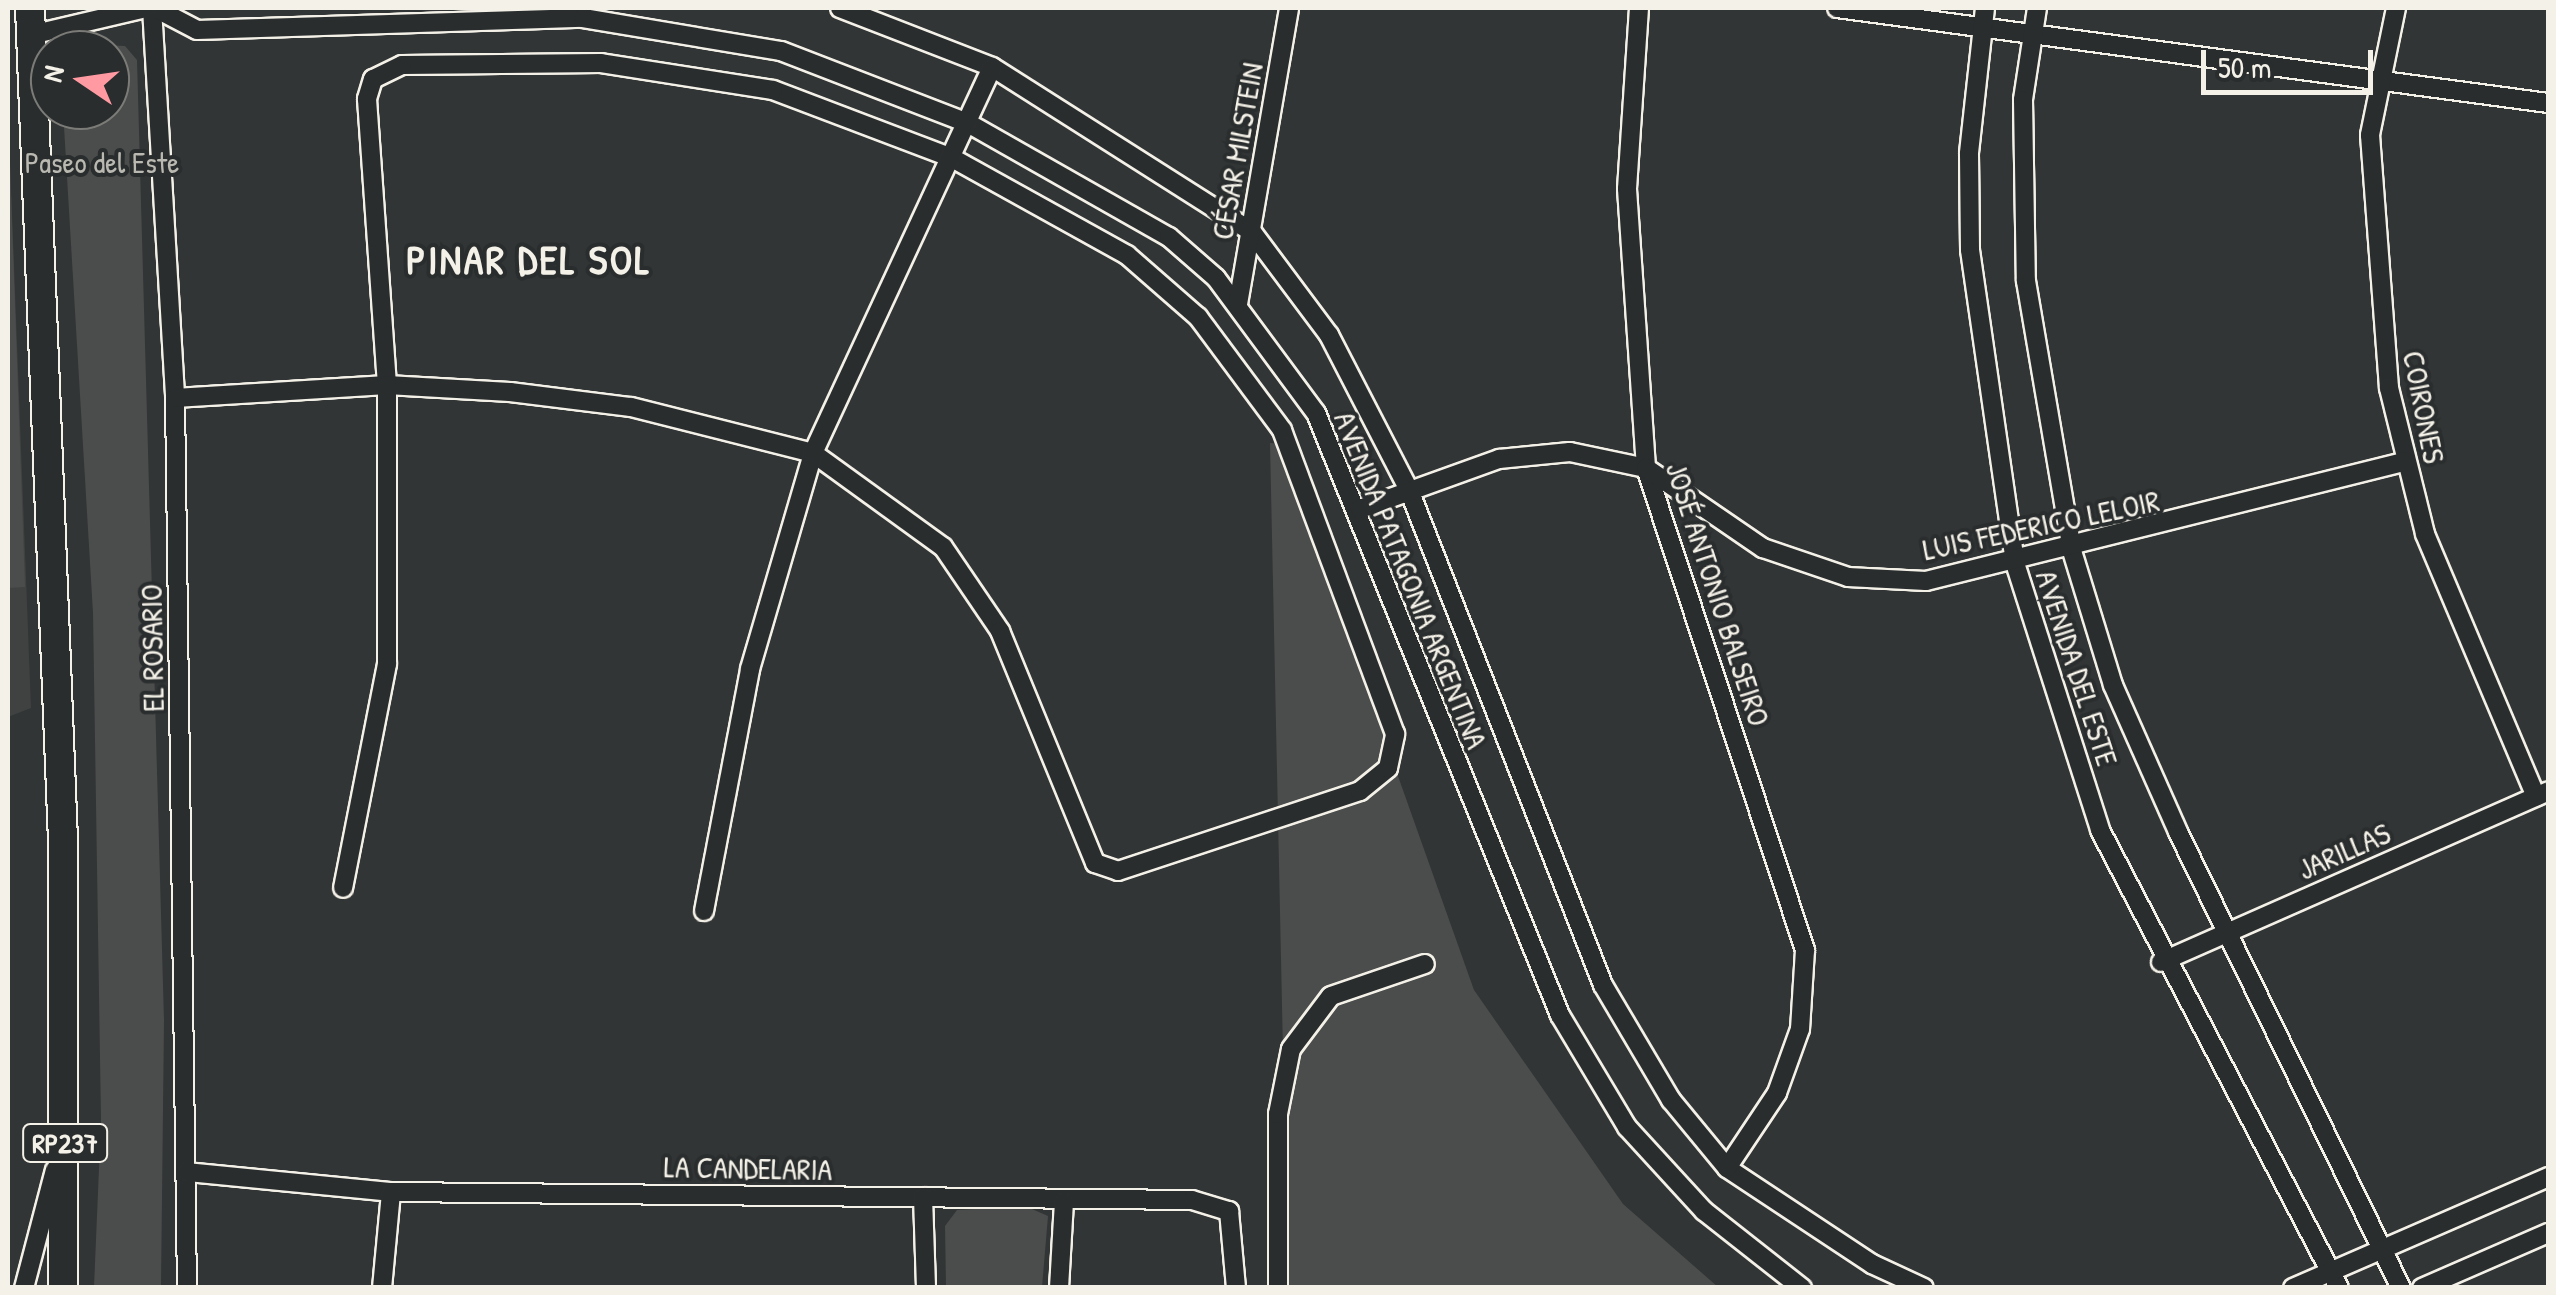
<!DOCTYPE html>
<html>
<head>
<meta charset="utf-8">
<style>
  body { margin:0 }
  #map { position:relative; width:2556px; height:1295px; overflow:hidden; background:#323535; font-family:"Patrick Hand",sans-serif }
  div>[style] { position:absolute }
  .built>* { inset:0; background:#404242 }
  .green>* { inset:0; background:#4b4d4c }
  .roads { filter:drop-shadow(2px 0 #f4f1e8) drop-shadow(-2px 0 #f4f1e8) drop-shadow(0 2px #f4f1e8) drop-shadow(0 -2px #f4f1e8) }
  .minor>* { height:18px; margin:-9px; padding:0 9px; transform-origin:9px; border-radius:9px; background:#2a2d2e }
  .primary>* { height:28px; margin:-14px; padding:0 14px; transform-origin:14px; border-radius:14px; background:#2a2d2e }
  span { translate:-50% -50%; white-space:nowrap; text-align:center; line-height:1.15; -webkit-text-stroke:8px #2a2d2e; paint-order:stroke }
  .shield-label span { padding:2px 8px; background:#2a2d2e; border:2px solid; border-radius:8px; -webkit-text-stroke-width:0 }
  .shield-label { font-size:28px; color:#f4f1e8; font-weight:700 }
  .street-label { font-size:30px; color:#f4f1e8 }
  .park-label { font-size:30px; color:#b9b8b1 }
  .district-label { font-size:40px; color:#f4f1e8; font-weight:700; letter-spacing:2.5px }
  .frame { position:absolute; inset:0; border:10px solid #f4f1e8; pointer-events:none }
  .north { position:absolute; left:30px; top:30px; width:100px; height:100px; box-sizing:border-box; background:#2a2d2e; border:2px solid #7b7b78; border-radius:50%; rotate:283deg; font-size:28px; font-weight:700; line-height:40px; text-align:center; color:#f4f1e8 }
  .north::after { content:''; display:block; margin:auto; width:35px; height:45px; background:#ff9aa2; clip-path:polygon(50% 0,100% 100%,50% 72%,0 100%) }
  .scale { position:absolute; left:2201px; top:50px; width:172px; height:45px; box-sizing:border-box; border:5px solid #f4f1e8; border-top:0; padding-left:12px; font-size:30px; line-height:35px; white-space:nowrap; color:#f4f1e8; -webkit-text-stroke:8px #2a2d2e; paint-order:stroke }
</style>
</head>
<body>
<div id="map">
  <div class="built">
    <i style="clip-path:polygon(8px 109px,31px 708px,8px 717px)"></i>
  </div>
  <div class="green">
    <i style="clip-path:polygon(82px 44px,125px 46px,137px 60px,164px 1020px,161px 1287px,94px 1287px,101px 1121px,93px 613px,63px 110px,110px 110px,110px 50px,74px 50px)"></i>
    <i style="clip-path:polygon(8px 109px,25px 587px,8px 588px)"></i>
    <i style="clip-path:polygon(1270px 443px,1280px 444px,1474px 990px,1623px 1204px,1718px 1287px,1288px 1287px)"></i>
    <i style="clip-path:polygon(1025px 1206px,1048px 1216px,1042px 1287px,946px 1287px,945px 1226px,957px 1210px)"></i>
  </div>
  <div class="roads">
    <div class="minor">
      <i style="left:152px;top:8px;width:391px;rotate:86.6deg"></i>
      <i style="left:175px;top:398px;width:890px;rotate:89.23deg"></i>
      <i style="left:155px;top:8px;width:47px;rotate:27.6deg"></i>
      <i style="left:197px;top:30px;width:386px;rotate:-1.8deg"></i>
      <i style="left:583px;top:18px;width:201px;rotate:9.5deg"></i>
      <i style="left:781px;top:51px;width:200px;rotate:21.1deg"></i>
      <i style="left:968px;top:123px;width:231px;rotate:29.6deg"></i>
      <i style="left:1169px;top:237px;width:62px;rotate:41.1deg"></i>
      <i style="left:1216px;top:278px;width:168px;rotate:53.5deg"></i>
      <i style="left:1316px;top:413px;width:650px;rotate:67.94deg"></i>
      <i style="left:1560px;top:1015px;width:131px;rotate:59.1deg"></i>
      <i style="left:1627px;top:1127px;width:114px;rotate:47.5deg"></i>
      <i style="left:1704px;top:1211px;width:125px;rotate:38.2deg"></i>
      <i style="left:840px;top:8px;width:163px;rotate:21.2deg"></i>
      <i style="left:992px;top:67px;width:308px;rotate:32.4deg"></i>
      <i style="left:1252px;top:232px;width:129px;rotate:53.2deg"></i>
      <i style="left:1329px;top:335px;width:174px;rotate:62.7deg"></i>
      <i style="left:1409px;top:490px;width:532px;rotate:68.6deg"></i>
      <i style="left:1603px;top:985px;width:134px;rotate:59.4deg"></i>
      <i style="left:1671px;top:1100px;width:88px;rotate:50.5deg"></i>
      <i style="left:1727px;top:1168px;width:174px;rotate:33.5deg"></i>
      <i style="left:1872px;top:1264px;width:57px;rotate:24.8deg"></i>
      <i style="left:1639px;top:8px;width:181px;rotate:93.8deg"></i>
      <i style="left:1627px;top:189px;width:280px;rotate:86.1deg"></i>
      <i style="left:1646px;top:468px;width:508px;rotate:71.74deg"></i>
      <i style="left:1805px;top:950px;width:79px;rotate:93.6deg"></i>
      <i style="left:1800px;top:1029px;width:68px;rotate:109.8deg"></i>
      <i style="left:1777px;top:1093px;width:90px;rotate:123.7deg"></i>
      <i style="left:1837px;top:8px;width:717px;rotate:7.61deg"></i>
      <i style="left:1985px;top:8px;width:147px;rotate:96.3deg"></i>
      <i style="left:1969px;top:154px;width:96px;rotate:89.4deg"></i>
      <i style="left:1970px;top:250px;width:316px;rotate:81.8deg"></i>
      <i style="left:2015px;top:563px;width:280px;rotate:72.3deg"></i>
      <i style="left:2100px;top:830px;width:517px;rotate:62.44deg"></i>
      <i style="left:2037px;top:8px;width:93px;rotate:98.7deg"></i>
      <i style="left:2023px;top:100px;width:181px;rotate:89.1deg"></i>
      <i style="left:2026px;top:281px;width:274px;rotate:80.3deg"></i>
      <i style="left:2072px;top:551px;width:140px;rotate:73deg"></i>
      <i style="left:2113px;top:685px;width:161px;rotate:66.1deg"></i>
      <i style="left:2178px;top:832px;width:508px;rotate:63.94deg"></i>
      <i style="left:2396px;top:8px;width:130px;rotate:101.6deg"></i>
      <i style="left:2370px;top:135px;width:254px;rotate:85.7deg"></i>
      <i style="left:2389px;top:388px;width:150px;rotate:76.1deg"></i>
      <i style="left:2425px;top:534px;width:285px;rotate:67.1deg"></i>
      <i style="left:31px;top:35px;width:118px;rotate:-13.2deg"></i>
      <i style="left:1238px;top:304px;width:300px;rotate:-80.2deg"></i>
      <i style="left:175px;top:398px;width:212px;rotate:-3.5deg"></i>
      <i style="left:387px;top:385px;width:123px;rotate:3.3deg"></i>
      <i style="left:510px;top:392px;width:122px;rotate:7.1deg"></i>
      <i style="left:631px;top:407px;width:188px;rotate:14.2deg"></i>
      <i style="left:813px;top:453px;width:160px;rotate:35.9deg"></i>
      <i style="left:943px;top:547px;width:102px;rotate:55.8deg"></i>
      <i style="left:1000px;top:631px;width:251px;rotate:67.7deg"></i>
      <i style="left:1095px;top:863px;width:24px;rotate:19deg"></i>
      <i style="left:1118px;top:871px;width:255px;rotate:-18.3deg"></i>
      <i style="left:1360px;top:791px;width:36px;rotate:-39deg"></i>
      <i style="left:1388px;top:768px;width:35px;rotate:-78deg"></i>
      <i style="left:1395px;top:734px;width:324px;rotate:-110.4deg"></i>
      <i style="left:1282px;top:430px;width:141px;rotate:-126.6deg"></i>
      <i style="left:1198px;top:317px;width:94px;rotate:-138.9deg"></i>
      <i style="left:1127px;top:255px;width:200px;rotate:-151deg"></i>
      <i style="left:952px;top:158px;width:191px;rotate:-159.2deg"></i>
      <i style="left:773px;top:90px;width:174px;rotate:-171.1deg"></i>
      <i style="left:601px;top:63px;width:199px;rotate:179.4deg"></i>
      <i style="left:402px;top:65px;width:32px;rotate:154deg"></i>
      <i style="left:373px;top:79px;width:21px;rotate:107deg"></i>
      <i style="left:367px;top:99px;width:287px;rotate:86deg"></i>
      <i style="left:387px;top:385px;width:279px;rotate:90deg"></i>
      <i style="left:387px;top:664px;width:228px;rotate:101.1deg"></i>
      <i style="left:1360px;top:509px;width:148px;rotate:-19.8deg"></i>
      <i style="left:1499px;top:459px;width:71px;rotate:-5.6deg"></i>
      <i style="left:1570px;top:452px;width:78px;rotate:11.9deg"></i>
      <i style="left:1646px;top:468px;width:142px;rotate:34.4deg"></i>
      <i style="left:1763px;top:548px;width:90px;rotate:18.8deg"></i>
      <i style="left:1848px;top:577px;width:78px;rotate:2.9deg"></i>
      <i style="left:1926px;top:581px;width:494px;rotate:-14deg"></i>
      <i style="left:704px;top:911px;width:246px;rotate:-79.2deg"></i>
      <i style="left:750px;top:669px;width:225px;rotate:-73.7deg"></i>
      <i style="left:813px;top:453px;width:425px;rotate:-65.1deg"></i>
      <i style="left:2161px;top:962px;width:423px;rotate:-23.8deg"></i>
      <i style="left:187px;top:1172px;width:205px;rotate:5.6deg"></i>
      <i style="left:391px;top:1192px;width:801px;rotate:0.57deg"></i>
      <i style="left:1192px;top:1200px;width:39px;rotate:17deg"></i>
      <i style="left:1229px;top:1211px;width:77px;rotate:84.8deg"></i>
      <i style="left:923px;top:1197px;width:91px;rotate:88.1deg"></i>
      <i style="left:24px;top:1288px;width:122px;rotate:-75.3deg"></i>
      <i style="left:382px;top:1288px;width:96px;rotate:-84.6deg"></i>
      <i style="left:1059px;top:1288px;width:86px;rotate:-86.7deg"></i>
      <i style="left:1278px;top:1288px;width:174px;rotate:-90deg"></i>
      <i style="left:1278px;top:1114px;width:66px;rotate:-78.7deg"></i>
      <i style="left:1291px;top:1049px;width:66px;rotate:-53deg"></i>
      <i style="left:1331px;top:996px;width:99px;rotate:-18.8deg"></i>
      <i style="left:2293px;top:1288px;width:278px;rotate:-23.5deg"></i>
      <i style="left:2422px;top:1288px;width:137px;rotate:-23.6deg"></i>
    </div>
    <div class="primary">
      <i style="left:30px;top:8px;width:835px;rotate:87.73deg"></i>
      <i style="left:63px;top:842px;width:446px;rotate:90deg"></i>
    </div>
  </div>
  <div class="shield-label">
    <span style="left:65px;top:1143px">RP237</span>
  </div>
  <div class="street-label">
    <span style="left:1237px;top:151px;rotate:-80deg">CÉSAR MILSTEIN</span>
    <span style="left:2424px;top:407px;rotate:79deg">COIRONES</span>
    <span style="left:2041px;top:525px;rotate:-12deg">LUIS FEDERICO LELOIR</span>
    <span style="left:1411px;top:580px;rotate:68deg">AVENIDA PATAGONIA ARGENTINA</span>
    <span style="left:1718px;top:594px;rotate:72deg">JOSÉ ANTONIO BALSEIRO</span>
    <span style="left:152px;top:648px;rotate:-91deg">EL ROSARIO</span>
    <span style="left:2077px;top:668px;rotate:72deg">AVENIDA DEL ESTE</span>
    <span style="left:2344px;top:851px;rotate:-24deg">JARILLAS</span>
    <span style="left:748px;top:1168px;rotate:1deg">LA CANDELARIA</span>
  </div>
  <div class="park-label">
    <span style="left:102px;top:162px">Paseo del Este</span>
  </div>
  <div class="district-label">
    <span style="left:529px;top:259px">PINAR DEL SOL</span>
  </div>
  <div class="frame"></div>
  <div class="north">N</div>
  <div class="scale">50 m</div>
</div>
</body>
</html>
